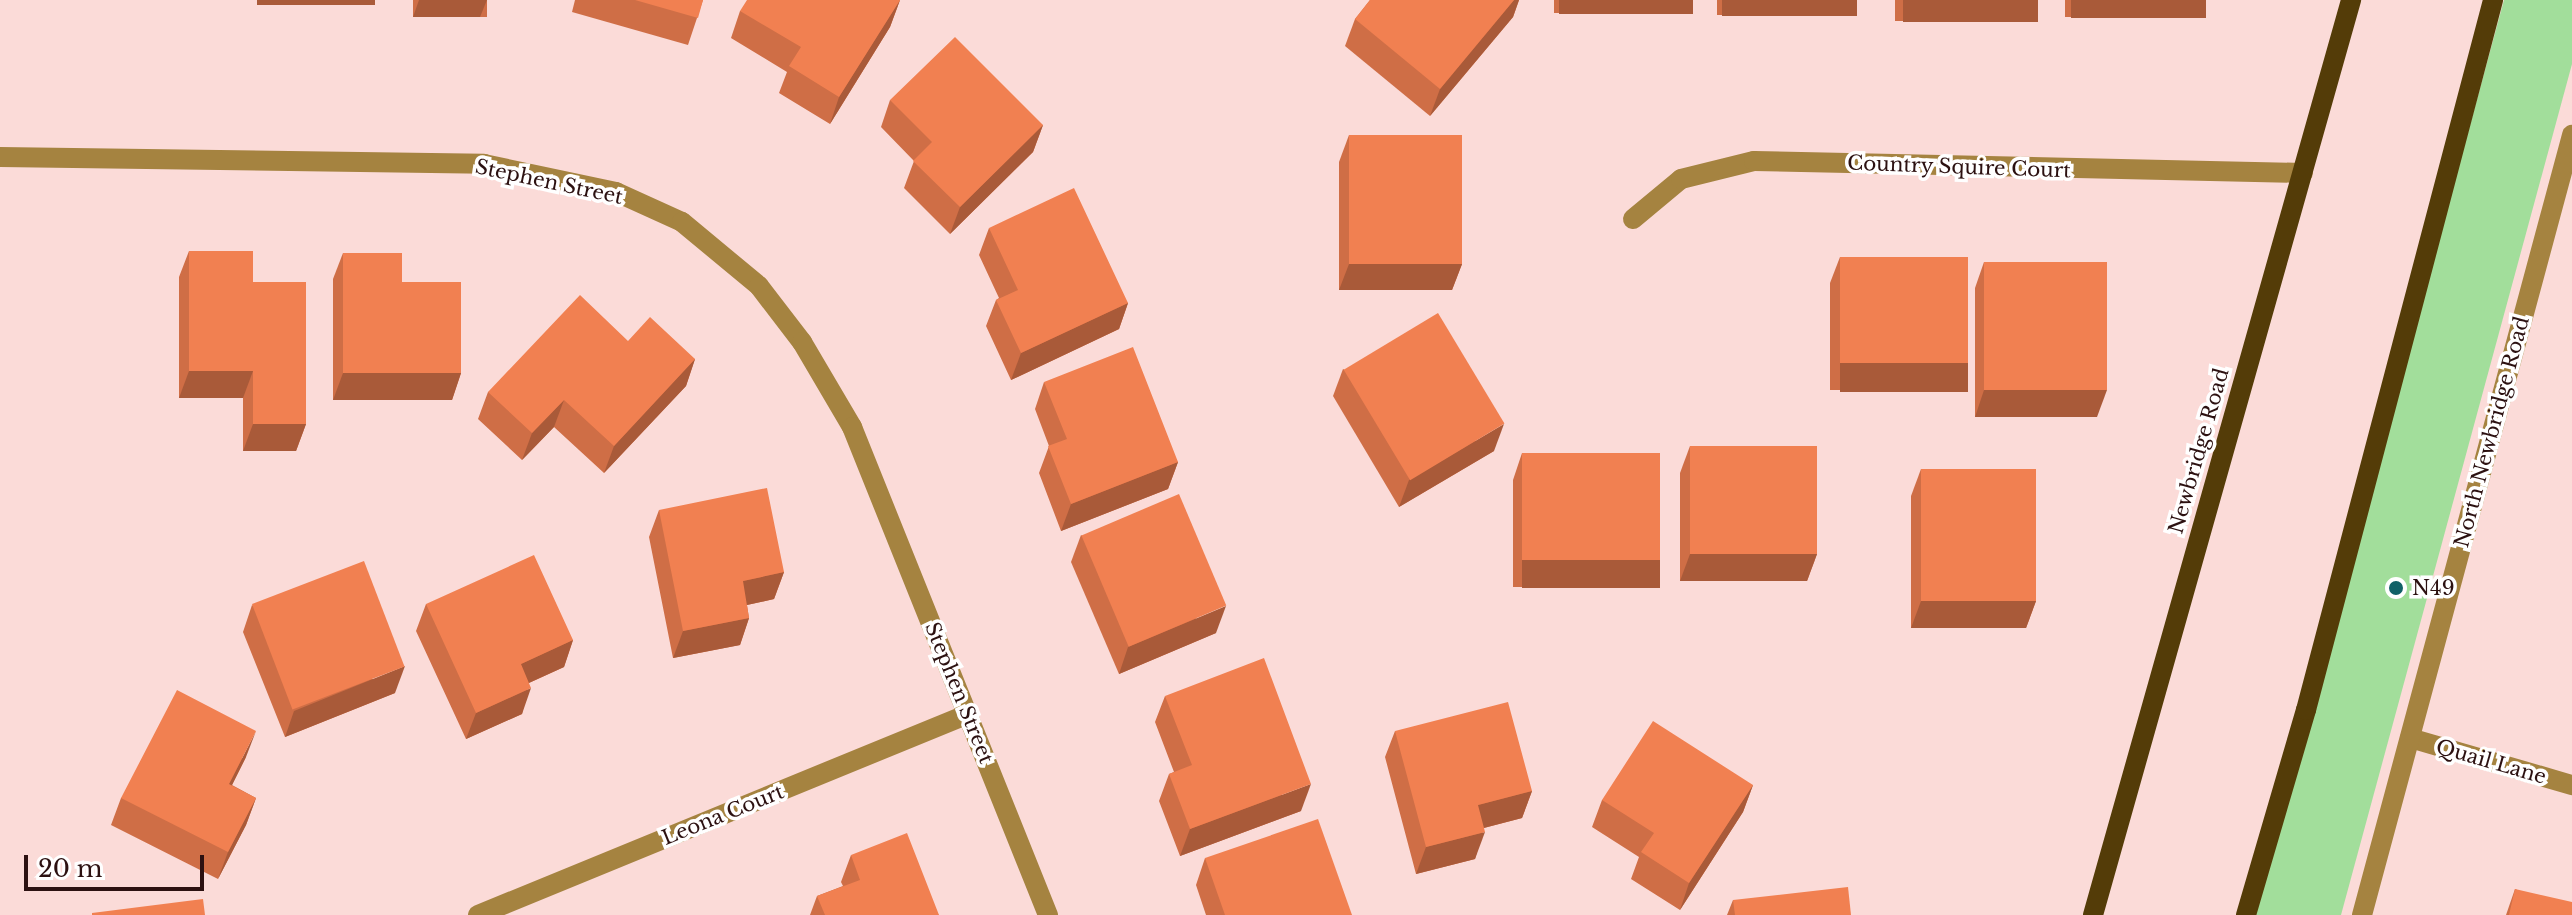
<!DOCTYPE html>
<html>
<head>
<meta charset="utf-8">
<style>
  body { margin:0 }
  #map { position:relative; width:2572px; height:915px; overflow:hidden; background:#fbdbd8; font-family:"Libre Baskerville",serif }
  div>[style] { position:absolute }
  .green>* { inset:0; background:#a2de9b }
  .minor>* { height:20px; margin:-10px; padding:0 10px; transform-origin:10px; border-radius:10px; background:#a58340 }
  .major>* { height:20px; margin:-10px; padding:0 10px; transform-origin:10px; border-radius:10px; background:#543c08 }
  .wall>* { inset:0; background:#cf6e46; transform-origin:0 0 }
  .shaded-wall>* { inset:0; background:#a95a39; transform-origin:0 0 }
  .building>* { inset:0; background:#f18051; transform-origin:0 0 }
  .dots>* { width:22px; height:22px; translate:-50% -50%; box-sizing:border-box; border:4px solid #fff; border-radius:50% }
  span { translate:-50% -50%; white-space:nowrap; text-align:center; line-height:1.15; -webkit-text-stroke:7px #fff; paint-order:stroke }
  .street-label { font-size:20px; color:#2c1111 }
  .poi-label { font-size:20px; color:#2c1111 }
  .left { translate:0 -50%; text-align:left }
  .scale { position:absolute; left:24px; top:855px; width:180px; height:36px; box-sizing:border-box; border:4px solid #2c1111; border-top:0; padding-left:10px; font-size:24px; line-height:28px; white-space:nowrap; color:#2c1111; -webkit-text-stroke:6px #fff; paint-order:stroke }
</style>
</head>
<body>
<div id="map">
  <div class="green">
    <i style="clip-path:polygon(2504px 0,2572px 0,2572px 64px,2341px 915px,2255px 915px)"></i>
  </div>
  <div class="minor">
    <i style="left:0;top:157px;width:484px;rotate:0.8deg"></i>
    <i style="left:484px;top:164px;width:135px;rotate:12deg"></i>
    <i style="left:616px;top:192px;width:72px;rotate:24.4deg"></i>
    <i style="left:682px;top:222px;width:100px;rotate:39.7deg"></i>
    <i style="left:759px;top:286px;width:71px;rotate:52.5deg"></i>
    <i style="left:802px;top:342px;width:99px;rotate:59.5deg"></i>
    <i style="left:852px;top:427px;width:526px;rotate:68.12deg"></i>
    <i style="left:1633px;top:219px;width:62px;rotate:-39.8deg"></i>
    <i style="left:1681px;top:179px;width:75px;rotate:-13.9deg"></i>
    <i style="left:1754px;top:161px;width:549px;rotate:1.25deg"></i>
    <i style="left:2410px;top:738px;width:169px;rotate:16.2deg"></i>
    <i style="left:478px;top:915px;width:530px;rotate:-22.3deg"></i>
    <i style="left:2362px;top:915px;width:808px;rotate:-74.93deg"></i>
  </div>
  <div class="major">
    <i style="left:2093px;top:915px;width:951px;rotate:-74.25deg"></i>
    <i style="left:2246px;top:915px;width:214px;rotate:-73.7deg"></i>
    <i style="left:2306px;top:710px;width:734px;rotate:-75.24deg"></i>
  </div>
  <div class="wall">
    <i style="left:413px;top:0;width:74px;height:17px"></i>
    <i style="clip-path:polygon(575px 0,703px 0,688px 45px,572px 12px)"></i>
    <i style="clip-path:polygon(900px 0,890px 27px,830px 124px,779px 93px,787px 72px,731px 38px,740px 11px)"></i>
    <i style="clip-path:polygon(1370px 0,1519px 0,1513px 17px,1430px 116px,1345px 46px,1355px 19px)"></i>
    <i style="left:1554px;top:0;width:139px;height:13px"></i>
    <i style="left:1717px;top:0;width:140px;height:15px"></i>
    <i style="left:1895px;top:0;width:143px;height:21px"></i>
    <i style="left:2065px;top:0;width:141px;height:17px"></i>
    <i style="clip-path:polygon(890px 100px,1043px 125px,1033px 152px,950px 234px,904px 188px,914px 161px,881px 127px)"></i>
    <i style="clip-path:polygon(1349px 135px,1462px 264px,1452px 290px,1339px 290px,1339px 162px)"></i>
    <i style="clip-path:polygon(989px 228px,1128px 303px,1119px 329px,1011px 380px,986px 326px,996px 300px,999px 298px,979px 255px)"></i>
    <i style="clip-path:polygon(189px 251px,253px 282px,306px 424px,296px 451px,243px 451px,243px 398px,179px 398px,179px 277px)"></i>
    <i style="clip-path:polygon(343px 253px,402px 282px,461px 373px,452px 400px,333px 400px,333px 279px)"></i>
    <i style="clip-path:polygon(1840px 257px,1968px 363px,1959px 390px,1830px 390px,1830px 283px)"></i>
    <i style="clip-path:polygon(1984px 262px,2097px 417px,1975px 417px,1975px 288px)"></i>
    <i style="clip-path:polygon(628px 341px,695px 359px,686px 386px,604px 473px,554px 427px,522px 460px,478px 419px,488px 392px)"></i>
    <i style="clip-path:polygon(1343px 369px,1494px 451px,1399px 507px,1333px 396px)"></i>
    <i style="clip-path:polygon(1044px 382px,1178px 462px,1168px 489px,1061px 531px,1039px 473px,1049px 446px,1035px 409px)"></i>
    <i style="clip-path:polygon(1690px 446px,1817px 554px,1807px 581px,1680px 581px,1680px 473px)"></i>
    <i style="clip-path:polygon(1522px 453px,1660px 560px,1650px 587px,1513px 587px,1513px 480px)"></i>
    <i style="clip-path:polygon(1921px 469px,2036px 601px,2026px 628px,1911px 628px,1911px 496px)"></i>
    <i style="clip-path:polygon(659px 510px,784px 572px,774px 599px,747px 605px,749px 618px,740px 645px,673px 658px,649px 537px)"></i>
    <i style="clip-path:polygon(1081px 535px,1216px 633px,1119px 674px,1071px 562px)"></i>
    <i style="clip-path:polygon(426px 604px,573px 640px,564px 667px,529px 683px,522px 714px,466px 739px,416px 631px)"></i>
    <i style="clip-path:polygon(252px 605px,395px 693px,285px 737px,243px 632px)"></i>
    <i style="clip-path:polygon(1165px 696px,1301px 811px,1180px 856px,1159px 801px,1169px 774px,1174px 772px,1155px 722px)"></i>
    <i style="clip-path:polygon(1395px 731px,1532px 791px,1522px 818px,1484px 828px,1475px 859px,1416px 874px,1385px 757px)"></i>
    <i style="clip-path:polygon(246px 757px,232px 785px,256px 798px,246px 825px,218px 879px,111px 825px,121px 798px)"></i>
    <i style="clip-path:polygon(1753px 785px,1743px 812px,1680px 910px,1631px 879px,1639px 857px,1592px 827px,1602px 800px)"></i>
    <i style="clip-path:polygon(851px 855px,939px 915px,810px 915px,817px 896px,843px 886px,841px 882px)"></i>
    <i style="clip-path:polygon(1205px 858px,1352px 915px,1206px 915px,1196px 885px)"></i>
    <i style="clip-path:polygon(2515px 889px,2572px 915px,2506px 915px)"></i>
    <i style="clip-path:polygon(1733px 900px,1851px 915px,1727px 915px)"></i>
  </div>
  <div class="shaded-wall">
    <i style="left:257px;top:0;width:118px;height:5px"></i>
    <i style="clip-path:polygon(419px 0,487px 0,480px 17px,413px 17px)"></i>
    <i style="clip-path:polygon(900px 0,890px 27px,830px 124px,839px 97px)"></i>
    <i style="clip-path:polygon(1514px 0,1519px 0,1513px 17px,1430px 116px,1440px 89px)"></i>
    <i style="left:1559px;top:0;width:134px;height:14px"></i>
    <i style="left:1722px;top:0;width:135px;height:16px"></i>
    <i style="left:1903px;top:0;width:135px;height:22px"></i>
    <i style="left:2071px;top:0;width:135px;height:18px"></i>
    <i style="clip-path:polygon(1043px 125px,1033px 152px,950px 234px,960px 207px)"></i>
    <i style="clip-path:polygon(1349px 264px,1462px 264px,1452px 290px,1339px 290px)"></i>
    <i style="clip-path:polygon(1128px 303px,1119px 329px,1011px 380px,1021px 353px)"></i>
    <i style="clip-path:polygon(695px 359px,686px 386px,604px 473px,614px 446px)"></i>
    <i style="left:1840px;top:363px;width:128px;height:29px"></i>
    <i style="clip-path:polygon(189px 371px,253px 371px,243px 398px,179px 398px)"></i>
    <i style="clip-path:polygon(343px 373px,461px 373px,452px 400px,333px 400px)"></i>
    <i style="clip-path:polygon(1984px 390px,2107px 390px,2097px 417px,1975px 417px)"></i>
    <i style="clip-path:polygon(564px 400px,554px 427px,522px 460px,532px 433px)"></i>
    <i style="clip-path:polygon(253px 424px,306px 424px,296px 451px,243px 451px)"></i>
    <i style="clip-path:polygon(1504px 424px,1494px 451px,1399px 507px,1409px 480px)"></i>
    <i style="clip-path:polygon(1178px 462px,1168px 489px,1061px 531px,1071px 504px)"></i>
    <i style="clip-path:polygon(1690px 554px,1817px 554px,1807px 581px,1680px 581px)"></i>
    <i style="left:1522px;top:560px;width:138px;height:28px"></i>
    <i style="clip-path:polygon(784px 572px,774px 599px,733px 608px,743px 581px)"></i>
    <i style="clip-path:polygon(1921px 601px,2036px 601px,2026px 628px,1911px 628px)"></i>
    <i style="clip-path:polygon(1226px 606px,1216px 633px,1119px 674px,1128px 647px)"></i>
    <i style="clip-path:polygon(749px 618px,740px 645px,673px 658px,683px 631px)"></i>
    <i style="clip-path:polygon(573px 640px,564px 667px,511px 691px,521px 664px)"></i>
    <i style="clip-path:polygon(405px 666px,395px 693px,285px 737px,294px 711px)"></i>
    <i style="clip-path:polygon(531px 688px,522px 714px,466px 739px,476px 713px)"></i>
    <i style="clip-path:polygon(256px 731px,246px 757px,219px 811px,229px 784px)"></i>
    <i style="clip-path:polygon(1311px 784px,1301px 811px,1180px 856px,1190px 829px)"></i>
    <i style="clip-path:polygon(1753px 785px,1743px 812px,1680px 910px,1689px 883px)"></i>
    <i style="clip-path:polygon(1532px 791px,1522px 818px,1468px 832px,1478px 805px)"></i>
    <i style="clip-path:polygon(256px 798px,246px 825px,218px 879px,228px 852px)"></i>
    <i style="clip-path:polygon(1485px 832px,1475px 859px,1416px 874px,1426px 847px)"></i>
  </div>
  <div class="building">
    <i style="clip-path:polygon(635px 0,703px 0,698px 18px)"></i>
    <i style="clip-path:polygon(747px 0,900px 0,839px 97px,789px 66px,801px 47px,740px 11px)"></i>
    <i style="clip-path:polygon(1370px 0,1514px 0,1440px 89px,1355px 19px)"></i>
    <i style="clip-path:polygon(955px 37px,1043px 125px,960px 207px,913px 161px,932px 142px,890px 100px)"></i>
    <i style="left:1349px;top:135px;width:113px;height:129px"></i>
    <i style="clip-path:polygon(1074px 188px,1128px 303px,1021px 353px,996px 300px,1018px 290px,989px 228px)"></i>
    <i style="clip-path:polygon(189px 251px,253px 251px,253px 282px,306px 282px,306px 424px,253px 424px,253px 371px,189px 371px)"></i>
    <i style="clip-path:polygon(343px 253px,402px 253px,402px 282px,461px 282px,461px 373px,343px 373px)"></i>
    <i style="left:1840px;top:257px;width:128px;height:106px"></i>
    <i style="left:1984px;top:262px;width:123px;height:128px"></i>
    <i style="clip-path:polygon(580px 295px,628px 341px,650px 317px,695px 359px,614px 446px,564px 400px,532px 433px,488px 392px)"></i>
    <i style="left:1438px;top:313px;width:129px;height:110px;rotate:59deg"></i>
    <i style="clip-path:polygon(1133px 347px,1178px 462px,1071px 504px,1048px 446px,1067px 439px,1044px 382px)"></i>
    <i style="left:1690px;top:446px;width:127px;height:108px"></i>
    <i style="left:1522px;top:453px;width:138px;height:107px"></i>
    <i style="left:1921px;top:469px;width:115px;height:132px"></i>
    <i style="clip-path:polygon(767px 488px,784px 572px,743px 581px,749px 618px,683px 631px,659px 510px)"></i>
    <i style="left:1179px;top:494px;width:121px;height:106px;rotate:67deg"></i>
    <i style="clip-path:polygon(534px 555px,573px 640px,521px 664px,531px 688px,476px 713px,426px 604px)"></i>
    <i style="left:364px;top:561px;width:113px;height:120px;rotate:69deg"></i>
    <i style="clip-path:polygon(1264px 658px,1311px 784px,1190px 829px,1169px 774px,1192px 765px,1165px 696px)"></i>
    <i style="clip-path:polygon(177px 690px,256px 731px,229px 784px,256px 798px,228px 852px,121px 798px)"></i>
    <i style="clip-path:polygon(1508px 702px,1532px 791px,1478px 805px,1485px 832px,1426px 847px,1395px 731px)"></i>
    <i style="clip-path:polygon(1653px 721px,1753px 785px,1689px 883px,1641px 852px,1654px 833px,1602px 800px)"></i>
    <i style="clip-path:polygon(1318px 819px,1352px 915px,1225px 915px,1205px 858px)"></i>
    <i style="clip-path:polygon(907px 833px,939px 915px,825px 915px,817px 896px,860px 880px,851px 855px)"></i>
    <i style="clip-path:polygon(1848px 887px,1851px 915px,1735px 915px,1733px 900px)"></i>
    <i style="clip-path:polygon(2515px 889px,2572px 902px,2572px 915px,2509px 915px)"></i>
    <i style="clip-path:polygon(203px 899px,205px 915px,92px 915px,92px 913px)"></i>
  </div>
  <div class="dots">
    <i style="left:2396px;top:588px;background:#116167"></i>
  </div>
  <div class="street-label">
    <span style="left:1959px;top:167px;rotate:2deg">Country Squire Court</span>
    <span style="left:549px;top:182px;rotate:12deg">Stephen Street</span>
    <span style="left:2492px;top:432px;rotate:-75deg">North Newbridge Road</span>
    <span style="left:2199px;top:451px;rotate:-74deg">Newbridge Road</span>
    <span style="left:959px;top:693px;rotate:68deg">Stephen Street</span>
    <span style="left:2491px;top:762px;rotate:16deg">Quail Lane</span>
    <span style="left:723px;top:815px;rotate:-22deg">Leona Court</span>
  </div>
  <div class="poi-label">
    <span class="left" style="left:2412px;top:588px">N49</span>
  </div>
  <div class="scale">20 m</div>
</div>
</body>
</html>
